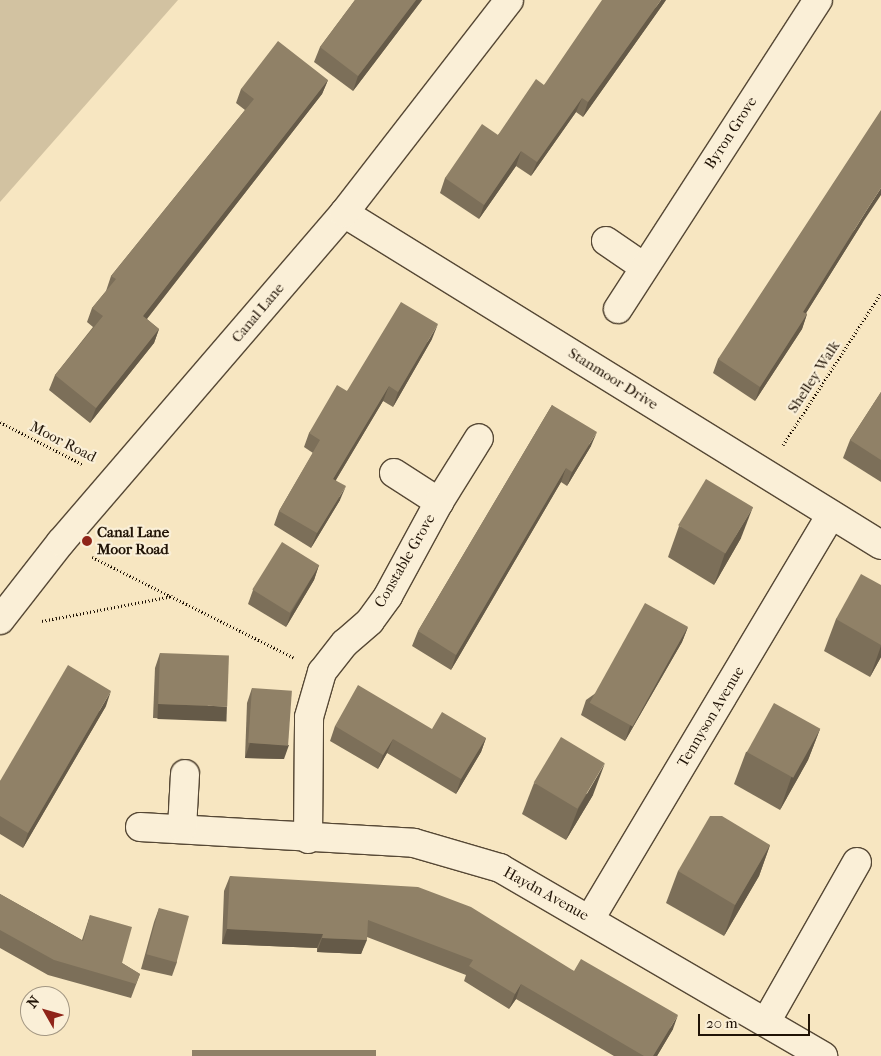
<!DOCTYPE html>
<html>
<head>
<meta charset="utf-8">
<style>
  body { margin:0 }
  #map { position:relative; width:881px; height:1056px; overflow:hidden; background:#f7e6c1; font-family:"IM FELL French Canon",serif }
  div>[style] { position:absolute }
  .green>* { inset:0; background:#d2c2a1 }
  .path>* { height:3px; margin-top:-1.5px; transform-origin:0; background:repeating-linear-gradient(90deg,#201306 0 1px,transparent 0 3.5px) }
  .roads { filter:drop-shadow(1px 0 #564835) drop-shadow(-1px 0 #564835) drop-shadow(0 1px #564835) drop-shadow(0 -1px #564835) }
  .minor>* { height:28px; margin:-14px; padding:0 14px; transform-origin:14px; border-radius:14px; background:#faefd7 }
  .wall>* { inset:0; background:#7c6f59 }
  .shaded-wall>* { inset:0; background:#655a48; transform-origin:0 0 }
  .building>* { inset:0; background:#908167; transform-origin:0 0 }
  .dots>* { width:14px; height:14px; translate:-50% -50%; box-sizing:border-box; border:2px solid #faefd7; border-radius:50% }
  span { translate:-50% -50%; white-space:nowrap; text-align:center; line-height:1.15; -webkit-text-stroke:4.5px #faefd7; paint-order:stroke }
  .street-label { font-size:15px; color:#201306 }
  .poi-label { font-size:15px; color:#201306; font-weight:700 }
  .left { translate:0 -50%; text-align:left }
  .north { position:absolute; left:20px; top:986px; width:50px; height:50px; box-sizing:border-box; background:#faefd7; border:1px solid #a39783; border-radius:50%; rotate:308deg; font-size:14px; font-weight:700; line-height:20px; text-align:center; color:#201306 }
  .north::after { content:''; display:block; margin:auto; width:18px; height:22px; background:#8f2418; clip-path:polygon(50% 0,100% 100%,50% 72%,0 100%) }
  .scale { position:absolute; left:698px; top:1014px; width:112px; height:22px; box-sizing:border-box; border:2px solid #201306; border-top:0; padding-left:6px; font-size:15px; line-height:18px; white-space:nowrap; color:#201306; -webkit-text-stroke:4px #faefd7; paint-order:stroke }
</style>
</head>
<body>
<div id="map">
  <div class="green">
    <i style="clip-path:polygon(0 0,178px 0,0 202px)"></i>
  </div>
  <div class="path">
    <i style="left:0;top:422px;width:94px;rotate:27.1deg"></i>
    <i style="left:783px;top:445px;width:181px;rotate:-57.2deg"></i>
    <i style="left:92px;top:557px;width:225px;rotate:26.5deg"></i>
    <i style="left:42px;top:621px;width:133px;rotate:-10.8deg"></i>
  </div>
  <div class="roads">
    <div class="minor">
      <i style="left:344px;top:213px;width:631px;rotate:31.73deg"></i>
      <i style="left:606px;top:241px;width:46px;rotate:34.4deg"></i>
      <i style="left:618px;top:309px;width:368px;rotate:-57.1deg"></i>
      <i style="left:394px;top:473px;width:54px;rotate:32.8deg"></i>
      <i style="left:0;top:620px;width:99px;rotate:-52deg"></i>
      <i style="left:61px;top:542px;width:434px;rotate:-49.3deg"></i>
      <i style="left:344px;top:213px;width:269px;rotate:-52.2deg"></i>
      <i style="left:140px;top:827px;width:274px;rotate:3.3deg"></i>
      <i style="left:414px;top:843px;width:90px;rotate:16.2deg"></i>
      <i style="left:500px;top:868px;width:374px;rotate:30.2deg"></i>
      <i style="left:182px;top:828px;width:54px;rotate:-86.8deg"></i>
      <i style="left:308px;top:839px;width:122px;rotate:-89.5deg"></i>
      <i style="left:309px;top:717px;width:47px;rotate:-73.9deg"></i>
      <i style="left:322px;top:672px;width:37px;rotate:-52deg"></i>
      <i style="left:345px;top:643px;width:33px;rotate:-41deg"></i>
      <i style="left:370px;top:621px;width:31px;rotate:-54deg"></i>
      <i style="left:388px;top:596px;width:107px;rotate:-61.5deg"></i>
      <i style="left:439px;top:502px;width:75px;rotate:-58deg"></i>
      <i style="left:590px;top:919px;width:470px;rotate:-59.2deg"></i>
      <i style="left:766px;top:1022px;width:184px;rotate:-60.4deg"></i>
    </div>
  </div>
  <div class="wall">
    <i style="clip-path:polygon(355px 0,422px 0,353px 91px,314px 62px,320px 47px)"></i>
    <i style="clip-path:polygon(666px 0,583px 117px,576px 112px,531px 176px,516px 166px,479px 219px,440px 193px,445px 178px,498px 135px,544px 85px)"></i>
    <i style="clip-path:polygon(328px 80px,322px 94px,147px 319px,159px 329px,154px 343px,90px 423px,49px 390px,55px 375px,93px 327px,87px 322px,92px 308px,106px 291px,111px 276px,245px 110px,236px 103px,241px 89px)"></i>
    <i style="clip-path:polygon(863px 222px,806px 313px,807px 314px,802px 329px,755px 401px,713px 373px,718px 359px)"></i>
    <i style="clip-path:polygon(432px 339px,393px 407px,383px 401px,336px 480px,340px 500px,311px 548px,274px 525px,279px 511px,313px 453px,304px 447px,309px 433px,347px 391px)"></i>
    <i style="clip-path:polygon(881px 392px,881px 482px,843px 458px,850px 440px)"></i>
    <i style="clip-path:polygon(552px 405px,591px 446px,567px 486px,561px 482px,451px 670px,412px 646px,418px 631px)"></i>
    <i style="clip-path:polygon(679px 526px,741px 538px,714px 585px,668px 557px)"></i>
    <i style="clip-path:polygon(319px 565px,314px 580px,286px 627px,248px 604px,253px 590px)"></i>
    <i style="clip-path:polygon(881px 585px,881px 657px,870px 677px,824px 651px,836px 619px)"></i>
    <i style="clip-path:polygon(688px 627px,682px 642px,625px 741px,581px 715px,586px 700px)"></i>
    <i style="clip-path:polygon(160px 653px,222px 721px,153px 718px,155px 668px)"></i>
    <i style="clip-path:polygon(252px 688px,284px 759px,245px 758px,247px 703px)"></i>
    <i style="clip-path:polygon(106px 706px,23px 848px,0 834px,0 781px)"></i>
    <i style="clip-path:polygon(335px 726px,432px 729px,486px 738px,481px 752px,456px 794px,387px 753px,378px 769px,330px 741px)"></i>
    <i style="clip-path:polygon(820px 729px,808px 760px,780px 810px,734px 784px,746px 752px)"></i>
    <i style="clip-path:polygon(534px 783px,593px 795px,566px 840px,522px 814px)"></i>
    <i style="clip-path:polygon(770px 845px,759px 876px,724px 936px,666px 903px,678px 871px)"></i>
    <i style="clip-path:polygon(230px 876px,574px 971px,673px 1029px,657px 1056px,614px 1056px,516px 999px,509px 1009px,464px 981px,466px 975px,367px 937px,361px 954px,317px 952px,317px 948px,222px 944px,224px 891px)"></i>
    <i style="clip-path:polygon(0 894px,82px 940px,90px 915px,122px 963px,140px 974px,131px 998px,48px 975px,0 948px)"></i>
    <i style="clip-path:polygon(159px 908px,177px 962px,172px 976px,141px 969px,154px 922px)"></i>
  </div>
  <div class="shaded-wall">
    <i style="clip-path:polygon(416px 0,422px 0,353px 91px,358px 76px)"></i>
    <i style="clip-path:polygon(661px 0,666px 0,583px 117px,588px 102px)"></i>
    <i style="clip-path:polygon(328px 80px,322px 94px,138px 330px,143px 316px)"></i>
    <i style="clip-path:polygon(582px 98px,576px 112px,531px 176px,537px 162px)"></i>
    <i style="clip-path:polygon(521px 151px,516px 166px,479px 219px,484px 205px)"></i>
    <i style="clip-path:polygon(881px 188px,881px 195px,863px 222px,798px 326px,803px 312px,868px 208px)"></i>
    <i style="clip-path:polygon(807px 314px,802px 329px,755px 401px,760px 387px)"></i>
    <i style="clip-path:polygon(438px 324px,432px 339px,393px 407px,398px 392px)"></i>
    <i style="clip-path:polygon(159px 329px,154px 343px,90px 423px,96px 408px)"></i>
    <i style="clip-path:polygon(389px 386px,383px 401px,328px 493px,333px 479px)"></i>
    <i style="clip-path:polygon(597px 432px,591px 446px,567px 486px,572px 472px)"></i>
    <i style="clip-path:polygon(566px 468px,561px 482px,451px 670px,456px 655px)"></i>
    <i style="clip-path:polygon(346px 486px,340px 500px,311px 548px,317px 533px)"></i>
    <i style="clip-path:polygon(753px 507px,741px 538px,714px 585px,725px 553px)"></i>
    <i style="clip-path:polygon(319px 565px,314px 580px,286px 627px,291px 613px)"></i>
    <i style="clip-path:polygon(688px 627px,682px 642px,625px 741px,630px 726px)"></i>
    <i style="clip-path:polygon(881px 646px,881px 657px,870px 677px)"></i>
    <i style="clip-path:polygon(111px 691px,106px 706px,23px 848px,28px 833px)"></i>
    <i style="left:158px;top:704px;width:69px;height:15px;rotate:2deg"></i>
    <i style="clip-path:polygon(820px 729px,808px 760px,780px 810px,791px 778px)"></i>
    <i style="clip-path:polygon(486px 738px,481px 752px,456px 794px,461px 779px)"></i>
    <i style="clip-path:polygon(393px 739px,387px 753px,378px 769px,383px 755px)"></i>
    <i style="clip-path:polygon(250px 743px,289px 745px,284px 759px,245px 758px)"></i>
    <i style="clip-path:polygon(605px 763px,593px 795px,566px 840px,578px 809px)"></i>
    <i style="clip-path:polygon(770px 845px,759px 876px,724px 936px,735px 905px)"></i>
    <i style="clip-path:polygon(227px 929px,323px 934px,317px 948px,222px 944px)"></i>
    <i style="clip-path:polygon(322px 938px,367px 940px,361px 954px,317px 952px)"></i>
    <i style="clip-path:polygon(521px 984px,516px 999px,509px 1009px,515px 994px)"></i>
    <i style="clip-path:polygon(678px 1015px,673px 1029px,657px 1056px,653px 1056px)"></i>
  </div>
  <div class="building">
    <i style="clip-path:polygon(355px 0,416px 0,358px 76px,320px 47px)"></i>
    <i style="clip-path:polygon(602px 0,661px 0,588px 102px,582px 98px,537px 162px,521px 151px,484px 205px,445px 178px,482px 124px,498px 135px,536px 79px,544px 85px)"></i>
    <i style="clip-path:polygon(278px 41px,328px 80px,143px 316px,159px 329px,96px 408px,55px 375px,103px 316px,92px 308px,116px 279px,111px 276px,254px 99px,241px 89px)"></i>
    <i style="clip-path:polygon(881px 110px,881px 188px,868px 208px,803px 312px,807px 314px,760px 387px,718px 359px)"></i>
    <i style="clip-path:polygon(401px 302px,438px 324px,398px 392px,389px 386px,333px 479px,346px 486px,317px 533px,279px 511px,320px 440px,309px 433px,337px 385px,347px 391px)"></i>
    <i style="clip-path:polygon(881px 392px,881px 460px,850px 440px)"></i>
    <i style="clip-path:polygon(552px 405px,597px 432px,572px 472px,566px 468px,456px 655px,418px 631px)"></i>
    <i style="left:706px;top:479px;width:55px;height:54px;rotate:31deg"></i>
    <i style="left:282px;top:542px;width:44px;height:56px;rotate:32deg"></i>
    <i style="clip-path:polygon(861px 574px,881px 585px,881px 645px,836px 619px)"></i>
    <i style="left:645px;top:603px;width:49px;height:114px;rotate:29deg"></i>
    <i style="left:160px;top:653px;width:69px;height:51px;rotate:2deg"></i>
    <i style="clip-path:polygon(68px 665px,111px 691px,28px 833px,0 816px,0 781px)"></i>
    <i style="clip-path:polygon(358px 685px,432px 729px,442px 712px,486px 738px,461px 779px,393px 739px,383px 755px,335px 726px)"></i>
    <i style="left:252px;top:688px;width:40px;height:55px;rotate:4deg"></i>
    <i style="left:774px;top:703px;width:53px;height:56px;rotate:29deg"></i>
    <i style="left:561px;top:737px;width:51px;height:53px;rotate:31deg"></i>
    <i style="clip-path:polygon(710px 816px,722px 816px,770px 845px,735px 905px,678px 871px)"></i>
    <i style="clip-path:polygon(230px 876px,418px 887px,471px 907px,574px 971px,581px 959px,678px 1015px,653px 1056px,644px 1056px,521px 984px,515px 994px,469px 966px,473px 960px,368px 920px,367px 940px,322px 938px,323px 934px,227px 929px)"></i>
    <i style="clip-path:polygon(0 894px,83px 941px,90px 915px,132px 927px,122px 963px,140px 974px,136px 984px,54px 960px,0 930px)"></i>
    <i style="left:159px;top:908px;width:31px;height:48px;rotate:15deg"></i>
    <i style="left:192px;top:1050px;width:184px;height:6px"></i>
  </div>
  <div class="dots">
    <i style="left:87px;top:541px;background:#8f2418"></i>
  </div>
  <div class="street-label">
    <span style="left:731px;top:133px;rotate:-57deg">Byron Grove</span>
    <span style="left:258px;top:313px;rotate:-50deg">Canal Lane</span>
    <span style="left:814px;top:377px;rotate:-57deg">Shelley Walk</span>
    <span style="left:613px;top:379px;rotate:32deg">Stanmoor Drive</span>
    <span style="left:63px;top:442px;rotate:27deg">Moor Road</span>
    <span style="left:405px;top:561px;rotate:-60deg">Constable Grove</span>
    <span style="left:711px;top:717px;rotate:-59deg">Tennyson Avenue</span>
    <span style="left:546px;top:894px;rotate:29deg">Haydn Avenue</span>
  </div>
  <div class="poi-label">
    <span class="left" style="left:97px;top:541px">Canal Lane<br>Moor Road</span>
  </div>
  <div class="north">N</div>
  <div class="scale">20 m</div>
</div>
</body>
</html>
